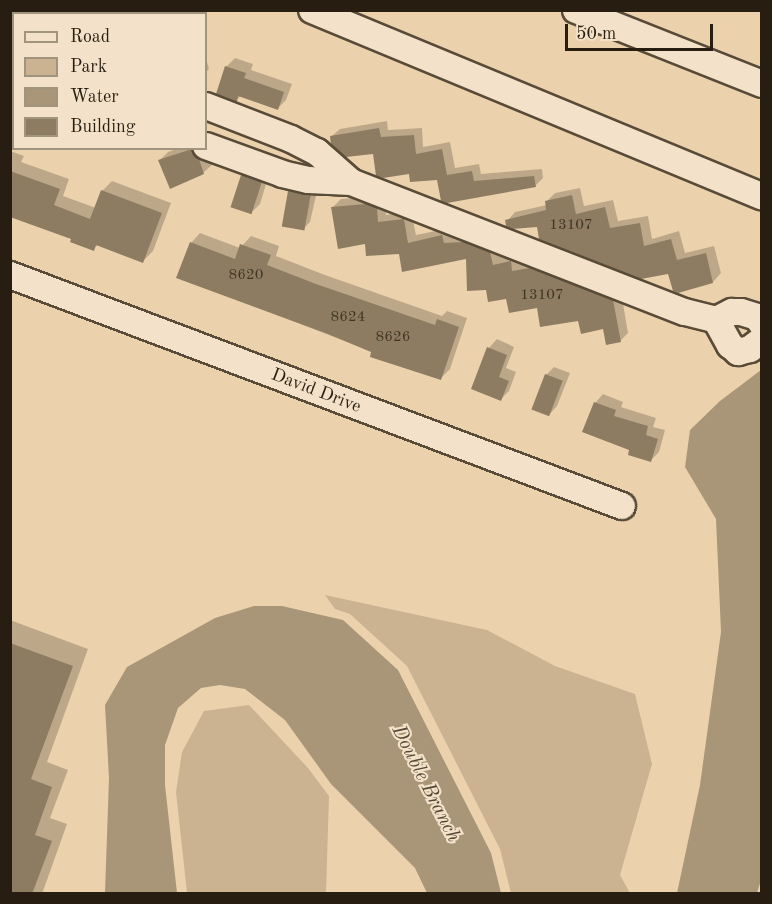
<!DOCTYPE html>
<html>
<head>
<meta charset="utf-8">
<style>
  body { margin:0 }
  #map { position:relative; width:772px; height:904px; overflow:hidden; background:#ecd2ac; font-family:"Old Standard TT",serif }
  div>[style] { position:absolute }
  .green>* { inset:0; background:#cbb392 }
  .water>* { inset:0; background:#a99577 }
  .shadow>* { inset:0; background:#0003 }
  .building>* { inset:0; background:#8d7c62; transform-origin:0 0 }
  .roads { filter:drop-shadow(2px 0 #584b38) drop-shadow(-2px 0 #584b38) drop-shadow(0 2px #584b38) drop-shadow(0 -2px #584b38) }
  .minor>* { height:26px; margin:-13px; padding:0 13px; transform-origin:13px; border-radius:13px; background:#f3e2c9 }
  span { translate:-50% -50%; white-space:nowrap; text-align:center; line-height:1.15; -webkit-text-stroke:4.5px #f3e2c9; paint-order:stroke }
  .number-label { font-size:15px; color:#403625 }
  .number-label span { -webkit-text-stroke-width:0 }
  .street-label { font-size:18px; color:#271e11 }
  .water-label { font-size:20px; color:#544835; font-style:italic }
  .frame { position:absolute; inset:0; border:12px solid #271e11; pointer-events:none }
  .legend { position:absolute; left:12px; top:12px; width:195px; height:138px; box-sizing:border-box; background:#f3e2c9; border:2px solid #a1947f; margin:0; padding:8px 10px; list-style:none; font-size:18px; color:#271e11 }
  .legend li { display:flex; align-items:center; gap:12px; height:30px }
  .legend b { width:30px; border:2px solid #a1947f }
  .scale { position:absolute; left:565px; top:24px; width:148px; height:27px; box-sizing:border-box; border:3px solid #271e11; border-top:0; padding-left:8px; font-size:18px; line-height:21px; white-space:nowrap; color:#271e11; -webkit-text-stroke:4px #f3e2c9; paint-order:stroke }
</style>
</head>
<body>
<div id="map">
  <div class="green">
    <i style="clip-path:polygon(325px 595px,487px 630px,555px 666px,635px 694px,652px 764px,620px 875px,630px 893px,511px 893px,500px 849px,407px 666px,350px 614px,335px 609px)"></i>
    <i style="clip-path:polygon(249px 705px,308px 768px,329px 796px,326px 893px,187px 893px,176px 792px,182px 752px,204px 711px)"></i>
  </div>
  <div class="water">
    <i style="clip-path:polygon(761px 370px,761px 880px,757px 893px,677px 893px,700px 785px,721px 632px,716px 519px,685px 467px,690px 430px,720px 401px)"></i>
    <i style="clip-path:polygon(254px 606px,282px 606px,343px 620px,398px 670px,491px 853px,501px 893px,427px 893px,415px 868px,331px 784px,285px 720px,245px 689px,220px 685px,201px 688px,178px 708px,165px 745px,165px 785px,177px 893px,105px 893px,109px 778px,105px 705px,127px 667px,215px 618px)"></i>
  </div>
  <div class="shadow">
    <i style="clip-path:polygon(10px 10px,43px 10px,36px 14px,14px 14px,14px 18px,10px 17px)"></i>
    <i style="clip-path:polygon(206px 58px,209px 69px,206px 72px,206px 57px)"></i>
    <i style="clip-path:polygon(235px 58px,253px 64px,251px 70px,292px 84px,286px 100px,278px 108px,241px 96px,236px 100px,226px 67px)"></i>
    <i style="clip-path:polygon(387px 121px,388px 130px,422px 128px,423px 147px,450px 142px,455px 168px,479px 164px,481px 174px,542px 169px,543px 178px,535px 186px,448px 202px,438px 178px,410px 172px,374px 152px,332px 136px,340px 129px)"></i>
    <i style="clip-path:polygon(14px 125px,14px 140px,10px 142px,10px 127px)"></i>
    <i style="clip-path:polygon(179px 148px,206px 148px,212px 165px,203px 173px,160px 160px,168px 152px)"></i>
    <i style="clip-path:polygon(10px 151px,24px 156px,21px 162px,69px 179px,63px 196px,96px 208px,102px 191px,112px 181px,171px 203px,153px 251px,143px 261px,99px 244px,93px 249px,73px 238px,10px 216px)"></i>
    <i style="clip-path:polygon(251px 167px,269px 174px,260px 204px,251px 213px,242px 175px)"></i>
    <i style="clip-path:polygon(297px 183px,318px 187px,310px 222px,302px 230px,289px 191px)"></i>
    <i style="clip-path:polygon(580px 188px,584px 206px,613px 200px,618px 221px,648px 216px,652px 239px,679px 231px,685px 253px,714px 246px,721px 273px,713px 282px,678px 292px,669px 273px,538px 225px,507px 221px,515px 212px,547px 205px,546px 202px,555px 193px)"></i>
    <i style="clip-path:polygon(375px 196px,385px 200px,386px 215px,411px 211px,416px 235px,450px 228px,452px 236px,473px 235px,498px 244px,500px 257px,518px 254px,520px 263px,539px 260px,621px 292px,628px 333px,620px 341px,604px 328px,487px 289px,468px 257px,366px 242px,333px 207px,341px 199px)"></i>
    <i style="clip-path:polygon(200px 233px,240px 248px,251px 236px,279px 246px,276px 256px,325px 275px,442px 316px,447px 311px,467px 318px,450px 369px,441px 378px,178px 277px,191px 243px)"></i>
    <i style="clip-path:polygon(497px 339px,514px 347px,506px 368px,516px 372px,509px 391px,501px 399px,489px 348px)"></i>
    <i style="clip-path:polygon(554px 367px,570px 373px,557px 406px,549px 415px,546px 375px)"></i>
    <i style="clip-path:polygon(603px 394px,623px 402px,621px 407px,656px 418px,653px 427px,665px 430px,659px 452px,651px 460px,595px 403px)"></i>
    <i style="clip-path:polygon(10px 620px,88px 649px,47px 762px,68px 770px,50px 818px,67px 824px,42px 894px,10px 894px)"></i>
  </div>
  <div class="building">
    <i style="clip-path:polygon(225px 66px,246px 73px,244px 78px,284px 92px,278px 110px,238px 96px,237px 102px,216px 94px)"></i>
    <i style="clip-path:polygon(379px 128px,381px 137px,414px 135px,416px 154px,442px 149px,447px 175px,472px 171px,474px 181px,534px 176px,536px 187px,447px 203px,441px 201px,437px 180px,410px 182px,409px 174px,383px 178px,376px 176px,373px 154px,346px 157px,331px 145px,330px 136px)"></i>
    <i style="clip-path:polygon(192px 149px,199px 159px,204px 174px,170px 189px,158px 160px)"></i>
    <i style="clip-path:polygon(10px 171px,60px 189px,54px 205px,90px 219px,101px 190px,162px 213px,143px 263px,96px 245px,94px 251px,70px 242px,71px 239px,10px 217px)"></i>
    <i style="left:241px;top:175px;width:22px;height:34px;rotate:18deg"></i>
    <i style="left:288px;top:191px;width:23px;height:36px;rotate:10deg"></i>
    <i style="clip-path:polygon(572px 195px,576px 214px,605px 207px,610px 228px,640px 223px,644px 246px,671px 239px,677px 260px,706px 253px,713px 283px,678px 293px,673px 291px,668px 274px,641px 279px,539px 239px,537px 227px,512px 229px,506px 226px,505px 220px,546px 210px,545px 201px)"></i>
    <i style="clip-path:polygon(366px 204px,377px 208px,378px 222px,404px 219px,408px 243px,442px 235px,444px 243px,464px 242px,490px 252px,493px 265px,511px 261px,512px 271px,530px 268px,613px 300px,621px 342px,606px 345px,603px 329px,581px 334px,578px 321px,540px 327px,537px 308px,509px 313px,506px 299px,488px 302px,486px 290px,467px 291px,466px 259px,402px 272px,399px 254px,366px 256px,365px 244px,338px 249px,331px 207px)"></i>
    <i style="clip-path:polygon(190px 242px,235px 259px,240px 244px,271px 255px,267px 265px,316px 284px,435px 325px,437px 319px,459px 327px,441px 380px,370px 357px,371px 352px,328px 334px,176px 278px)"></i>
    <i style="clip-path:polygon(487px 347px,507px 355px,499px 377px,509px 381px,501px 401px,471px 389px)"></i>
    <i style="left:545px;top:374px;width:19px;height:38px;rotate:21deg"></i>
    <i style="clip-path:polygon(594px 402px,616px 410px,614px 416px,648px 426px,646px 435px,658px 439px,651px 462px,628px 455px,629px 450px,582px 432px)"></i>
    <i style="clip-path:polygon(10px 643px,73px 666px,31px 779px,52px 787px,35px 835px,52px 841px,32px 894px,10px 894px)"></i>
  </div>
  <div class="roads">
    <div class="minor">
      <i style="left:312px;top:10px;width:487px;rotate:22.5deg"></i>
      <i style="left:576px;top:10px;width:200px;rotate:21.7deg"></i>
      <i style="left:10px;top:32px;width:4px;rotate:14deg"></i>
      <i style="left:10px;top:74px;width:4px;rotate:14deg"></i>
      <i style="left:206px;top:106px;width:91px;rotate:21.2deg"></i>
      <i style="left:291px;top:139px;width:29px;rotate:27deg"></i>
      <i style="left:317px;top:152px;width:45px;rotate:41.4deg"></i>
      <i style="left:351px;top:182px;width:43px;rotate:-177.3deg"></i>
      <i style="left:308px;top:180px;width:26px;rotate:-167deg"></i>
      <i style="left:283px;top:174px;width:82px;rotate:-160deg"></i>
      <i style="left:351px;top:182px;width:358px;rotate:21.3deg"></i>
      <i style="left:685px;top:312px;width:32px;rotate:14deg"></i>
      <i style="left:716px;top:320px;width:18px;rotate:-27deg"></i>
      <i style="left:732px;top:312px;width:9px"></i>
      <i style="left:741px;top:312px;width:17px;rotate:17deg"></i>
      <i style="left:757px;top:317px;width:9px;rotate:54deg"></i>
      <i style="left:10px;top:275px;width:654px;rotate:20.68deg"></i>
      <i style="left:716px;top:320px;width:29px;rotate:61deg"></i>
      <i style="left:730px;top:345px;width:11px;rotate:41deg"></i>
      <i style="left:738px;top:352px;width:12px;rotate:-14deg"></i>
      <i style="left:750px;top:349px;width:15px;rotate:-37deg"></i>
    </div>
  </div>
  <div class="number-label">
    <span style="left:571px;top:226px">13107</span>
    <span style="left:246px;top:276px">8620</span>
    <span style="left:542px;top:296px">13107</span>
    <span style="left:348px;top:318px">8624</span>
    <span style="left:393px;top:338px">8626</span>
  </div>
  <div class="street-label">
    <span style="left:316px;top:391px;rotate:21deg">David Drive</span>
  </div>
  <div class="water-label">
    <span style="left:425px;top:784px;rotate:63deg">Double Branch</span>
  </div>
  <div class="frame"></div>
  <ul class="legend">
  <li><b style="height:8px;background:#f3e2c9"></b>Road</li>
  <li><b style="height:16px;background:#cbb392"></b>Park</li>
  <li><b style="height:16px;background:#a99577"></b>Water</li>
  <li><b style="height:16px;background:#8d7c62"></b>Building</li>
  </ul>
  <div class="scale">50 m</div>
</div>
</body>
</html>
